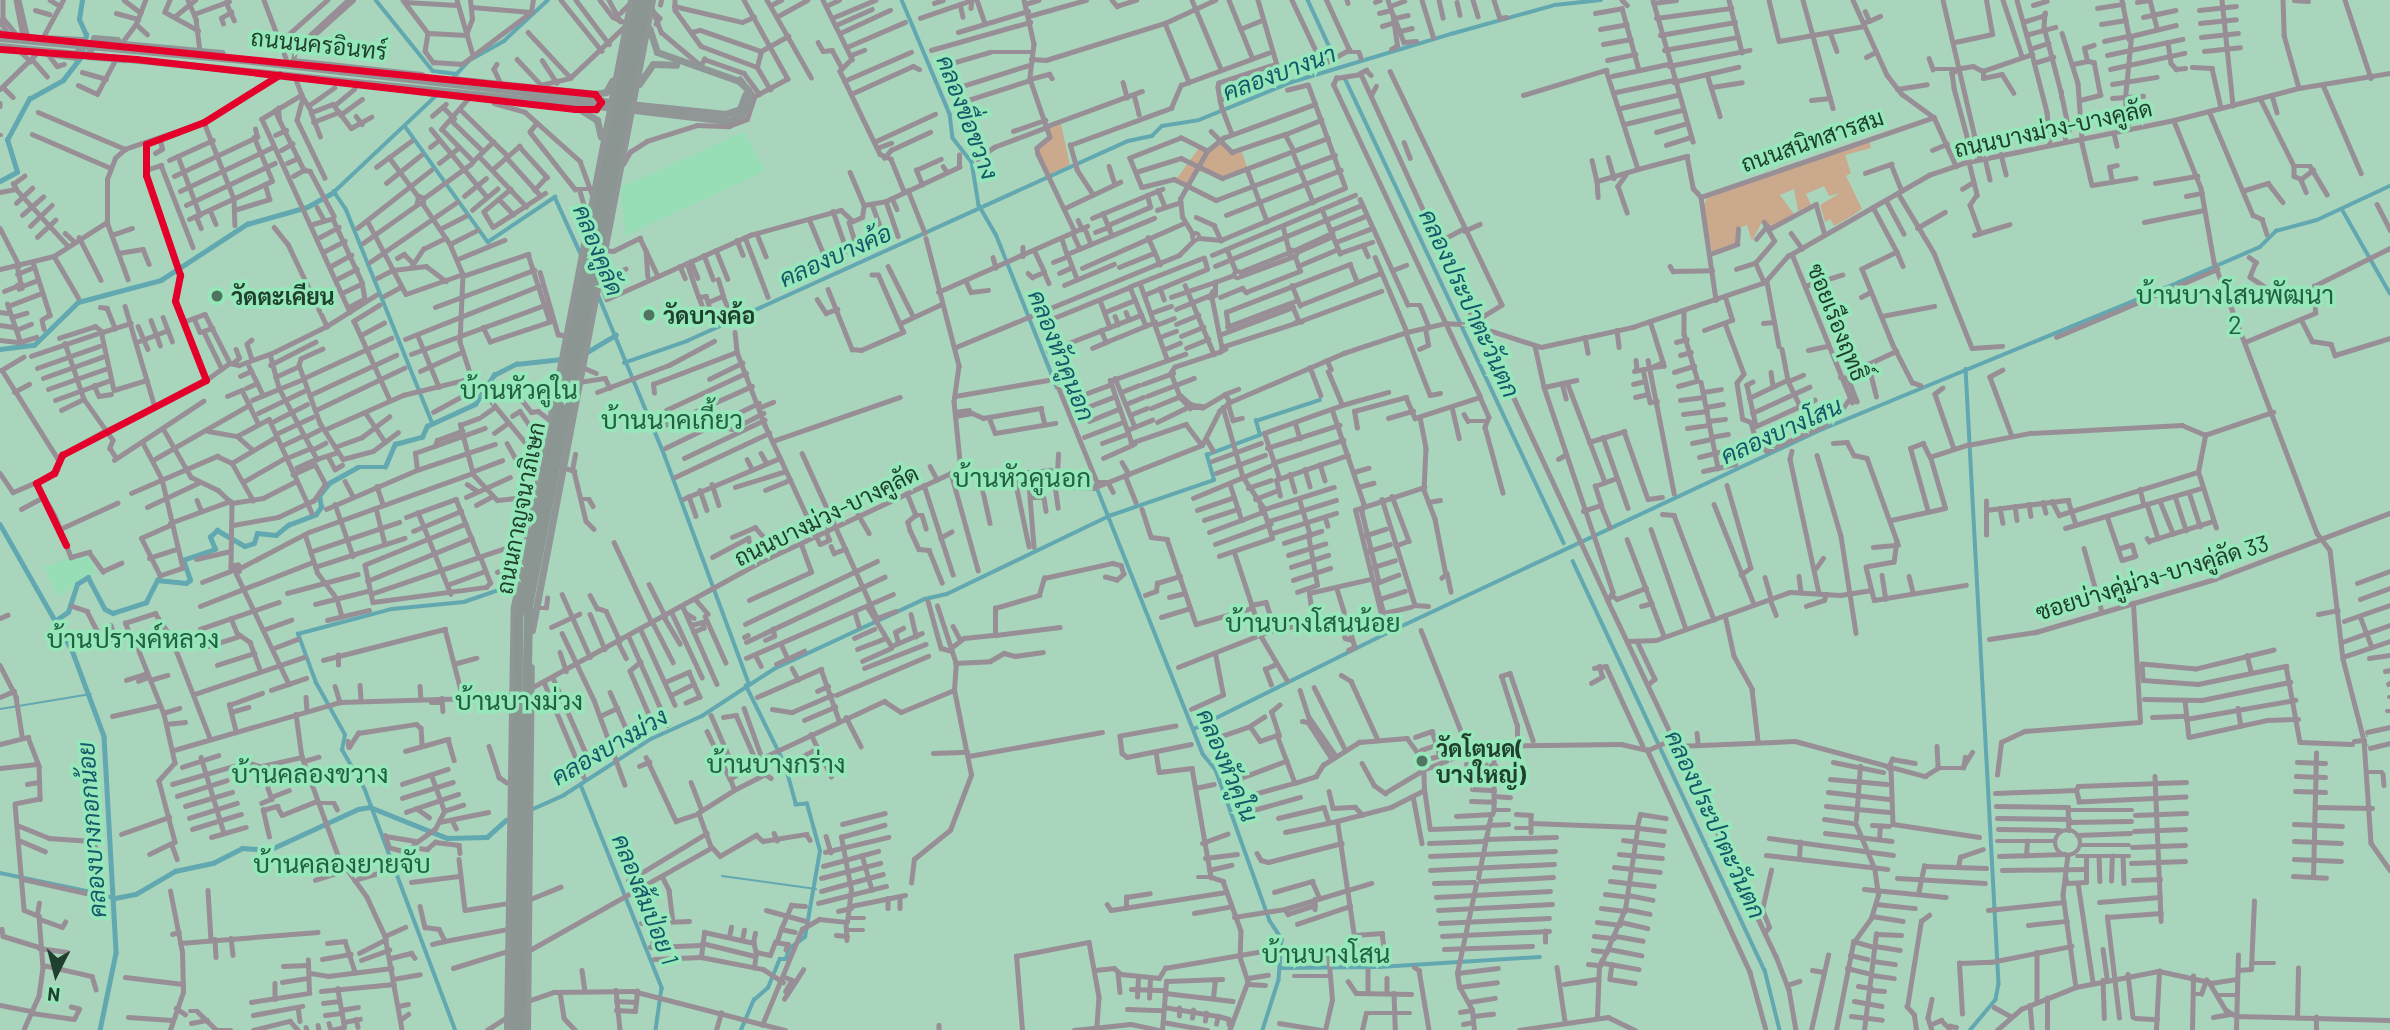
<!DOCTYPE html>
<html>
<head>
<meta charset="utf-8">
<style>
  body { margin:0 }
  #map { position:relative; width:2390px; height:1030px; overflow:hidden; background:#a9d5bc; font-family:Barlow,Sarabun,sans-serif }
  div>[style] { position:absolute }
  .built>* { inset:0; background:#97ddb5 }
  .green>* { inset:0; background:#caa98d }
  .stream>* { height:2px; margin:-1px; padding:0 1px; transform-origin:1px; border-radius:1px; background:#62a8b0 }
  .canal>* { height:3.5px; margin:-1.75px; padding:0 1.75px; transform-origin:1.75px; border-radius:1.75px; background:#62a8b0 }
  .river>* { height:4.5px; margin:-2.25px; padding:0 2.25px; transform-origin:2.25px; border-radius:2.25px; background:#62a8b0 }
  .minor-tunnel>* { height:4.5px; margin-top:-2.25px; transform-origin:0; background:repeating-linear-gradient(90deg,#8db79f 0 4.5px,transparent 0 6.5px) }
  .minor>* { height:4.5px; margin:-2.25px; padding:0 2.25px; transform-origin:2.25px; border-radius:2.25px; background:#988e96 }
  .minor>.ring { margin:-2.25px; padding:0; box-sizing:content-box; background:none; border:4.5px solid #988e96; border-radius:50% }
  .major>* { height:7px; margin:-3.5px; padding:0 3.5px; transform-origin:3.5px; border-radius:3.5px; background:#909696 }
  .highway>* { height:9px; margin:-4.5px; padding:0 4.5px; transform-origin:4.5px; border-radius:4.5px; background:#8b9592 }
  .bus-1>* { height:7px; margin:-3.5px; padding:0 3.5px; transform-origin:3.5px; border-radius:3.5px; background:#e4002b }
  .dots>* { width:19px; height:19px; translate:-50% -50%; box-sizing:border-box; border:4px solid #96e8ba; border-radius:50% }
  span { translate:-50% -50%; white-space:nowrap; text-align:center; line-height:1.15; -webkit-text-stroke:7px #96e8ba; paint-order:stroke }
  .street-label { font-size:23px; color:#1e402d }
  .poi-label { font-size:23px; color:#1e402d; font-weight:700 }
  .left { translate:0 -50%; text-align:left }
  .water-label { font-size:24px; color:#155869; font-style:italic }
  .quarter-label { font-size:26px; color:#216041 }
  .north { position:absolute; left:21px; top:939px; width:70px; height:70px; -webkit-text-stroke:5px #96e8ba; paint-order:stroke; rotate:186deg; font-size:19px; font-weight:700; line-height:28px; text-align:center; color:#1e402d }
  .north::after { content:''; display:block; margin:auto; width:24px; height:32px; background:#1e402d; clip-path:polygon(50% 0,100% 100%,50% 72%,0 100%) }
</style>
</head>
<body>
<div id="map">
  <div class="built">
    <i style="clip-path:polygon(744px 132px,765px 171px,625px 236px,621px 187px)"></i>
    <i style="clip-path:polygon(90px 551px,95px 573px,58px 597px,44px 567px)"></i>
  </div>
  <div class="green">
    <i style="clip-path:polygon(1060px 120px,1070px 165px,1046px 176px,1036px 148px,1048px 138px,1046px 125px)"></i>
    <i style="clip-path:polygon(1219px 141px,1232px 154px,1242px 152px,1247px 167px,1219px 177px,1195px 170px,1189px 187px,1177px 178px,1199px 148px,1210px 150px)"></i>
    <i style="clip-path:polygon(1869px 141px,1871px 148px,1845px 155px,1851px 173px,1846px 176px,1862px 209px,1852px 216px,1834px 226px,1830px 219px,1825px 222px,1820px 205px,1840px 193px,1829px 196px,1824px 186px,1806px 194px,1811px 205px,1798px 211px,1794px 189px,1780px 195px,1794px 214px,1769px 227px,1762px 222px,1752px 241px,1747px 225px,1737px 229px,1737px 242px,1712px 252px,1703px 207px,1708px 196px)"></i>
  </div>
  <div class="stream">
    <i style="left:0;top:709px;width:92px;rotate:-9.4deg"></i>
    <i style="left:722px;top:876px;width:95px;rotate:7.9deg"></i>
  </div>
  <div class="canal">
    <i style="left:376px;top:0;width:91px;rotate:51.2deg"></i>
    <i style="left:433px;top:71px;width:24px;rotate:7deg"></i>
    <i style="left:902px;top:0;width:124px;rotate:67.2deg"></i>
    <i style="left:950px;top:114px;width:24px;rotate:83deg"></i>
    <i style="left:953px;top:138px;width:31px;rotate:52deg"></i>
    <i style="left:972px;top:162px;width:44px;rotate:80.8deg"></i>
    <i style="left:979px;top:205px;width:34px;rotate:60deg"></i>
    <i style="left:996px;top:234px;width:165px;rotate:68.3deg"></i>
    <i style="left:1308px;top:0;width:57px;rotate:65.2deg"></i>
    <i style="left:454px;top:77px;width:23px;rotate:-47deg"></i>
    <i style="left:470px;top:60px;width:39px;rotate:-29deg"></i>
    <i style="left:504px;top:41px;width:60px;rotate:-43deg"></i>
    <i style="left:1345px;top:78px;width:514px;rotate:64.78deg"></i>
    <i style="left:405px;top:126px;width:143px;rotate:54.4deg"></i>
    <i style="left:488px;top:242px;width:81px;rotate:-33.9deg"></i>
    <i style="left:555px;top:197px;width:63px;rotate:65.5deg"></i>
    <i style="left:2342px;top:209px;width:97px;rotate:60.3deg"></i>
    <i style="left:598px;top:294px;width:175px;rotate:67.5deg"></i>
    <i style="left:665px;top:456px;width:242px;rotate:69.7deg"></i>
    <i style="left:624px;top:363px;width:67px;rotate:-19.2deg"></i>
    <i style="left:687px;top:341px;width:484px;rotate:-24.4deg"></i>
    <i style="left:1128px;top:141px;width:25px;rotate:-12deg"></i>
    <i style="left:1152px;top:136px;width:14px;rotate:-45deg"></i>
    <i style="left:1162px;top:126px;width:37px;rotate:-9deg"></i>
    <i style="left:1199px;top:120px;width:100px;rotate:-22.2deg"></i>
    <i style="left:1292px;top:82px;width:166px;rotate:-16.8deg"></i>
    <i style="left:1451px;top:34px;width:108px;rotate:-15.6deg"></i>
    <i style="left:1555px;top:5px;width:46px;rotate:-6.2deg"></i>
    <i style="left:1966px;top:369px;width:616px;rotate:86.93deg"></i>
    <i style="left:1999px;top:984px;width:16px;rotate:101deg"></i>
    <i style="left:1996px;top:1000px;width:39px;rotate:130deg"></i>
    <i style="left:432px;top:423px;width:230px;rotate:-112deg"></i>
    <i style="left:346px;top:210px;width:22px;rotate:-124deg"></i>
    <i style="left:334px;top:192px;width:141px;rotate:-43.3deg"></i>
    <i style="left:1096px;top:485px;width:289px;rotate:68.3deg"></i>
    <i style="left:1203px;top:754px;width:21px;rotate:51deg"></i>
    <i style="left:1216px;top:770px;width:160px;rotate:70.3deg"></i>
    <i style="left:1270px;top:921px;width:22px;rotate:56deg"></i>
    <i style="left:1282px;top:939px;width:41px;rotate:94.2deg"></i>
    <i style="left:1279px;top:980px;width:52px;rotate:107.7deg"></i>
    <i style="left:1573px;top:561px;width:452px;rotate:64.9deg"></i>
    <i style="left:1765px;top:970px;width:62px;rotate:76deg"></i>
    <i style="left:1194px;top:729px;width:213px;rotate:-26.4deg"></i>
    <i style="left:1385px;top:634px;width:484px;rotate:-25.1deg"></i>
    <i style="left:1823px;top:429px;width:385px;rotate:-22.4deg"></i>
    <i style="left:2179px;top:282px;width:88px;rotate:-23.4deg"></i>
    <i style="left:2260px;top:247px;width:23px;rotate:-45deg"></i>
    <i style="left:2276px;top:231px;width:42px;rotate:-15deg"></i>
    <i style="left:2317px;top:220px;width:81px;rotate:-25deg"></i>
    <i style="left:581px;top:785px;width:219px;rotate:68.2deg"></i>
    <i style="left:662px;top:988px;width:42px;rotate:98.1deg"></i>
    <i style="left:531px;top:810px;width:36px;rotate:-24deg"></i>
    <i style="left:564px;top:795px;width:103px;rotate:-32.8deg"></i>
    <i style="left:651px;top:739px;width:56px;rotate:-24.3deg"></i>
    <i style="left:702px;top:716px;width:86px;rotate:-33.1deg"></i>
    <i style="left:774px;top:669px;width:166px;rotate:-24.9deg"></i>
    <i style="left:925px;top:599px;width:23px;rotate:-13deg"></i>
    <i style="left:947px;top:594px;width:180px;rotate:-25.7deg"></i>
    <i style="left:1109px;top:516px;width:111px;rotate:-18.9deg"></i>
    <i style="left:1214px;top:480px;width:26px;rotate:-106deg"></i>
    <i style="left:1207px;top:455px;width:57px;rotate:-20.7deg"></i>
    <i style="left:1260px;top:435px;width:15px;rotate:-106deg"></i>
    <i style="left:1256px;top:421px;width:67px;rotate:-18.2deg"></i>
    <i style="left:0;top:873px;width:89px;rotate:11.7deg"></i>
    <i style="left:97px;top:894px;width:18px;rotate:13deg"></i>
    <i style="left:1280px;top:968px;width:100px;rotate:-0.6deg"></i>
    <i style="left:1380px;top:967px;width:160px;rotate:-3.6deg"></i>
    <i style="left:455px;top:1030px;width:256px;rotate:-110.6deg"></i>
    <i style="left:365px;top:790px;width:46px;rotate:-119.9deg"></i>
    <i style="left:342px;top:750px;width:15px;rotate:-79deg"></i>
    <i style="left:345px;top:735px;width:60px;rotate:-119.1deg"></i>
    <i style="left:316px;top:683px;width:52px;rotate:-110.2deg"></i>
    <i style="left:298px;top:634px;width:97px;rotate:-14.9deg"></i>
    <i style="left:392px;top:609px;width:72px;rotate:-5.6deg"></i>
    <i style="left:464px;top:602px;width:39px;rotate:-19deg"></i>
    <i style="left:741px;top:1030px;width:33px;rotate:-67deg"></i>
    <i style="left:754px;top:1000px;width:18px;rotate:-41deg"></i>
    <i style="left:768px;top:988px;width:31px;rotate:-68deg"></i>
    <i style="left:780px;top:959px;width:6px"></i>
    <i style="left:786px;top:959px;width:10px;rotate:-73deg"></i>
    <i style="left:789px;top:949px;width:20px;rotate:-37deg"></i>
    <i style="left:805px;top:937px;width:87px;rotate:-80.1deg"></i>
    <i style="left:820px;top:851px;width:49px;rotate:-105.5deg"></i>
    <i style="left:807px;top:804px;width:11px;rotate:175deg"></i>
    <i style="left:796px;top:805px;width:41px;rotate:-105.4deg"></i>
    <i style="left:785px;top:765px;width:88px;rotate:-116.3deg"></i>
  </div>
  <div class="river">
    <i style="left:0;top:181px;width:19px;rotate:-28deg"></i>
    <i style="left:17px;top:172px;width:34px;rotate:-107deg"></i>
    <i style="left:7px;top:140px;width:47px;rotate:-61.8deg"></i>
    <i style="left:29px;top:99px;width:39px;rotate:-29deg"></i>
    <i style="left:63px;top:80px;width:29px;rotate:-52deg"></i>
    <i style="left:81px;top:57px;width:23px;rotate:-77deg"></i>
    <i style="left:86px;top:35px;width:17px;rotate:-114deg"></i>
    <i style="left:79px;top:19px;width:19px;rotate:-81deg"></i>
    <i style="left:0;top:349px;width:34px;rotate:-7deg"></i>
    <i style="left:34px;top:345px;width:62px;rotate:-44.3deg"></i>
    <i style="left:78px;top:302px;width:86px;rotate:-14.8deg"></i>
    <i style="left:161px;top:280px;width:103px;rotate:-33.1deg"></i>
    <i style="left:247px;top:224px;width:62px;rotate:-15.8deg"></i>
    <i style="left:307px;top:207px;width:31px;rotate:-29deg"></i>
    <i style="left:584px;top:354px;width:37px;rotate:-31deg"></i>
    <i style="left:0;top:524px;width:145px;rotate:60.3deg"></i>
    <i style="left:72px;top:650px;width:92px;rotate:69.6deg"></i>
    <i style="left:104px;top:736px;width:217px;rotate:86.8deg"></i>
    <i style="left:116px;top:953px;width:79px;rotate:101.7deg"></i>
    <i style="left:56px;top:620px;width:14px;rotate:-34deg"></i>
    <i style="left:68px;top:612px;width:29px;rotate:-72deg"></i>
    <i style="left:77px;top:584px;width:13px;rotate:-32deg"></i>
    <i style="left:88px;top:577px;width:36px;rotate:62deg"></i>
    <i style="left:105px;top:609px;width:9px;rotate:27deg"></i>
    <i style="left:113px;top:613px;width:35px;rotate:-18deg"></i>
    <i style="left:146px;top:602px;width:25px;rotate:-63deg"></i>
    <i style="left:157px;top:580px;width:29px;rotate:6deg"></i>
    <i style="left:186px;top:583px;width:5px;rotate:-37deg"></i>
    <i style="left:190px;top:580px;width:21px;rotate:-109deg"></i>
    <i style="left:183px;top:560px;width:34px;rotate:-19deg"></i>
    <i style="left:215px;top:549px;width:13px;rotate:-113deg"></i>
    <i style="left:210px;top:537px;width:10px;rotate:-45deg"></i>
    <i style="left:217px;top:530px;width:32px;rotate:30deg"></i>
    <i style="left:245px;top:546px;width:9px;rotate:-18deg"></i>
    <i style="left:254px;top:543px;width:10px;rotate:-73deg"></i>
    <i style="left:257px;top:533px;width:19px;rotate:6deg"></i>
    <i style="left:276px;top:535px;width:16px;rotate:-40deg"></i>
    <i style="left:288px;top:525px;width:30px;rotate:-21deg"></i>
    <i style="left:316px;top:514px;width:9px;rotate:-54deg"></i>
    <i style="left:321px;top:507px;width:11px;rotate:-100deg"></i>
    <i style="left:319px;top:496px;width:16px;rotate:-52deg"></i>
    <i style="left:329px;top:483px;width:33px;rotate:-29deg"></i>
    <i style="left:358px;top:467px;width:27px"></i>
    <i style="left:385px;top:467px;width:25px;rotate:-67deg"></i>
    <i style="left:395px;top:444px;width:28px;rotate:-15deg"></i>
    <i style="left:422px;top:437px;width:12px;rotate:-66deg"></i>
    <i style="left:427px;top:426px;width:53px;rotate:-24.6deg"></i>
    <i style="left:475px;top:404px;width:35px;rotate:-57deg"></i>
    <i style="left:494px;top:375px;width:25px;rotate:-27deg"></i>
    <i style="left:516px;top:364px;width:46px;rotate:-6.2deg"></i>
    <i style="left:115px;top:898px;width:21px;rotate:-11deg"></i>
    <i style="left:136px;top:894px;width:45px;rotate:-30.5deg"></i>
    <i style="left:175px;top:871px;width:39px;rotate:-12deg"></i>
    <i style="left:213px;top:863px;width:33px;rotate:-27deg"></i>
    <i style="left:242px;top:848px;width:27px;rotate:4deg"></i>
    <i style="left:269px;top:850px;width:98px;rotate:-24.7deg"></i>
    <i style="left:358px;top:809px;width:12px;rotate:-9deg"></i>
    <i style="left:370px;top:807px;width:83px;rotate:21.9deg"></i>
    <i style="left:447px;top:838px;width:40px;rotate:-1.4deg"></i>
    <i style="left:487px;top:837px;width:25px;rotate:-42deg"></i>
  </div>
  <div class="minor-tunnel">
    <i style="left:2366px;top:735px;width:2px"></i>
    <i style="left:2367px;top:746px;width:2px;rotate:-27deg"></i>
  </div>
  <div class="minor">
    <i style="left:3px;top:0;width:18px;rotate:90deg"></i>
    <i style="left:3px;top:18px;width:22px;rotate:51deg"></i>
    <i style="left:16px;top:0;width:37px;rotate:79deg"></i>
    <i style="left:19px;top:0;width:37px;rotate:77deg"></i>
    <i style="left:50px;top:0;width:12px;rotate:31deg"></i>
    <i style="left:124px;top:0;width:21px;rotate:37deg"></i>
    <i style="left:170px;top:0;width:13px;rotate:113deg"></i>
    <i style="left:165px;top:12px;width:38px;rotate:29deg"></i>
    <i style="left:188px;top:0;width:21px;rotate:67deg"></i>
    <i style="left:196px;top:19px;width:31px;rotate:83deg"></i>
    <i style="left:264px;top:0;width:65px;rotate:69.3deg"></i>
    <i style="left:403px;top:0;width:41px;rotate:52.9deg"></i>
    <i style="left:428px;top:33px;width:18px;rotate:99deg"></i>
    <i style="left:425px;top:51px;width:14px;rotate:54deg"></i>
    <i style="left:433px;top:62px;width:29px;rotate:4deg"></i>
    <i style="left:462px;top:64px;width:86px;rotate:-37deg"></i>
    <i style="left:531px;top:12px;width:12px;rotate:-81deg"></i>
    <i style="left:457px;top:0;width:57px;rotate:73.8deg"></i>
    <i style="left:561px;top:0;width:65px;rotate:51.2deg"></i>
    <i style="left:576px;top:0;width:55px;rotate:53.1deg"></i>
    <i style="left:600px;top:0;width:21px;rotate:53deg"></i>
    <i style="left:613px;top:17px;width:14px;rotate:25deg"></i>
    <i style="left:609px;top:0;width:24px;rotate:62deg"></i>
    <i style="left:675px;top:0;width:10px;rotate:90deg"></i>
    <i style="left:675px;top:10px;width:44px;rotate:54.2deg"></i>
    <i style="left:701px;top:46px;width:60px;rotate:20.6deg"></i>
    <i style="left:757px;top:67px;width:26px;rotate:59deg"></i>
    <i style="left:744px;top:0;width:90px;rotate:60.9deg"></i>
    <i style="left:788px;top:79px;width:38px;rotate:152deg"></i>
    <i style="left:767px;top:0;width:89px;rotate:60.3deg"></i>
    <i style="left:823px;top:0;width:66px;rotate:63.8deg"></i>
    <i style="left:852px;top:59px;width:17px;rotate:135deg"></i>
    <i style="left:840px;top:71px;width:92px;rotate:64.3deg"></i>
    <i style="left:880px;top:154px;width:12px;rotate:24deg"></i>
    <i style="left:891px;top:159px;width:35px;rotate:68deg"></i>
    <i style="left:977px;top:0;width:24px;rotate:71deg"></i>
    <i style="left:1024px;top:0;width:45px;rotate:77.2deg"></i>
    <i style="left:1034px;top:44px;width:35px;rotate:97deg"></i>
    <i style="left:1030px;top:79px;width:61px;rotate:71deg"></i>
    <i style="left:1050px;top:137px;width:17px;rotate:140deg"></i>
    <i style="left:1037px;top:148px;width:6px;rotate:81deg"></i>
    <i style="left:1038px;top:154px;width:86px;rotate:64.6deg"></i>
    <i style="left:1112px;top:0;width:8px;rotate:50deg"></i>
    <i style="left:1117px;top:6px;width:20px;rotate:-18deg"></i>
    <i style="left:1192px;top:0;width:75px;rotate:67.2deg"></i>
    <i style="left:1229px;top:0;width:61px;rotate:68deg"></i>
    <i style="left:1258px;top:0;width:78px;rotate:73.7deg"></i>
    <i style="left:1292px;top:0;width:61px;rotate:64.7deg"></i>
    <i style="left:1318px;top:55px;width:12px;rotate:31deg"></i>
    <i style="left:1328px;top:61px;width:24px;rotate:-28deg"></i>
    <i style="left:1349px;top:50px;width:55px;rotate:-114.7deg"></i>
    <i style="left:1347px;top:0;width:3px;rotate:72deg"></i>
    <i style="left:1388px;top:0;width:20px;rotate:72deg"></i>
    <i style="left:1394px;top:19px;width:4px;rotate:-104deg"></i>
    <i style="left:1422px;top:0;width:39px;rotate:73deg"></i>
    <i style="left:1439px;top:0;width:18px;rotate:77deg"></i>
    <i style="left:1473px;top:0;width:17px;rotate:73deg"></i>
    <i style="left:1494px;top:0;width:19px;rotate:72deg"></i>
    <i style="left:1500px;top:18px;width:6px;rotate:-9deg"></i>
    <i style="left:1622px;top:0;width:7px;rotate:45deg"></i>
    <i style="left:1653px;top:0;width:147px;rotate:74.2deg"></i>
    <i style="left:1729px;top:0;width:54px;rotate:76deg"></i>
    <i style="left:1769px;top:0;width:42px;rotate:76.3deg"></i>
    <i style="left:1779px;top:41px;width:86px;rotate:-10deg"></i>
    <i style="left:1803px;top:0;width:112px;rotate:74.5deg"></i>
    <i style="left:1853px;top:0;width:82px;rotate:65.6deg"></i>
    <i style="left:1887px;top:75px;width:24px;rotate:52deg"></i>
    <i style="left:1902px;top:94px;width:39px;rotate:36deg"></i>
    <i style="left:1934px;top:117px;width:54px;rotate:65.8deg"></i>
    <i style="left:1943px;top:0;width:163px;rotate:76.9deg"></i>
    <i style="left:2003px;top:0;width:59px;rotate:71.3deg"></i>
    <i style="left:2017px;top:0;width:56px;rotate:74.5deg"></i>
    <i style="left:2122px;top:0;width:36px;rotate:79deg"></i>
    <i style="left:2150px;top:0;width:30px;rotate:76deg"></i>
    <i style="left:2222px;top:0;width:106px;rotate:84deg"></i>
    <i style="left:2283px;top:0;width:35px;rotate:88deg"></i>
    <i style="left:2284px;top:35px;width:55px;rotate:74.2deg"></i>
    <i style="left:2294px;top:0;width:14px;rotate:4deg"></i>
    <i style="left:2345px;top:0;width:82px;rotate:71.6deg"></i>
    <i style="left:226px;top:2px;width:20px;rotate:66deg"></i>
    <i style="left:405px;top:2px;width:52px;rotate:3.3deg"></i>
    <i style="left:1375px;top:2px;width:5px;rotate:-22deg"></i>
    <i style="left:1457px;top:2px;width:13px;rotate:77deg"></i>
    <i style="left:2137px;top:2px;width:11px;rotate:-10deg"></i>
    <i style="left:934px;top:3px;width:9px;rotate:-18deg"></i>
    <i style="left:1653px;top:3px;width:23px;rotate:-7deg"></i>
    <i style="left:773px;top:4px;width:9px;rotate:-27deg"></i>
    <i style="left:960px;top:4px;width:13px;rotate:77deg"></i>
    <i style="left:1025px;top:4px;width:14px;rotate:-17deg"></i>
    <i style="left:660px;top:5px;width:5px;rotate:-79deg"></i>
    <i style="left:2033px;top:5px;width:14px;rotate:-17deg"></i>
    <i style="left:674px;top:6px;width:70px;rotate:13.2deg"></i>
    <i style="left:742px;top:22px;width:13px;rotate:-23deg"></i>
    <i style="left:826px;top:6px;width:14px;rotate:-25deg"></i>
    <i style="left:1390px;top:6px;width:15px;rotate:-20deg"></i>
    <i style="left:472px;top:7px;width:58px;rotate:4.9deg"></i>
    <i style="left:652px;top:8px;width:26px;rotate:69deg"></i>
    <i style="left:661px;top:32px;width:50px;rotate:40.1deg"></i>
    <i style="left:2097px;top:8px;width:26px;rotate:-9deg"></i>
    <i style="left:35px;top:10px;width:15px;rotate:16deg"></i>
    <i style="left:2199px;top:10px;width:37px;rotate:-6deg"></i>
    <i style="left:654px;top:12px;width:8px;rotate:45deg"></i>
    <i style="left:660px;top:18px;width:7px;rotate:124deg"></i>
    <i style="left:116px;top:13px;width:23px;rotate:15deg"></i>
    <i style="left:620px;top:13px;width:14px;rotate:-45deg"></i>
    <i style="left:1379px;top:13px;width:12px;rotate:-14deg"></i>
    <i style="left:1595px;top:13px;width:27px;rotate:-10deg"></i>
    <i style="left:1622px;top:8px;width:64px;rotate:74.7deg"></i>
    <i style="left:194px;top:14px;width:37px;rotate:-20deg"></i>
    <i style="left:780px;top:15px;width:31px;rotate:-29deg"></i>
    <i style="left:1029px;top:16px;width:59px;rotate:-15.7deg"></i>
    <i style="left:174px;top:17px;width:27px;rotate:-39deg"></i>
    <i style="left:2044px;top:17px;width:4px;rotate:-76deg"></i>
    <i style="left:2045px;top:13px;width:14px;rotate:94deg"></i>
    <i style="left:2044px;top:27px;width:67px;rotate:75.3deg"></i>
    <i style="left:2143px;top:17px;width:33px;rotate:-12deg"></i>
    <i style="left:832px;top:18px;width:47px;rotate:-22.7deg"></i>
    <i style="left:920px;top:18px;width:55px;rotate:-19.1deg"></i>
    <i style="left:972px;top:0;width:8px;rotate:97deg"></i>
    <i style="left:1395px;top:18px;width:13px;rotate:-13deg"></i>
    <i style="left:1656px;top:18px;width:76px;rotate:-7.6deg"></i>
    <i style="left:1395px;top:19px;width:25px;rotate:69deg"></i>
    <i style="left:1404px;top:42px;width:12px;rotate:-5deg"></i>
    <i style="left:0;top:21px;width:17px;rotate:57deg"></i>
    <i style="left:1869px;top:21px;width:12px;rotate:-24deg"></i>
    <i style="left:2026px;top:21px;width:17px;rotate:-17deg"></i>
    <i style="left:1165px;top:23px;width:64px;rotate:67.9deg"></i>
    <i style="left:1863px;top:23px;width:6px;rotate:-18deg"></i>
    <i style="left:1869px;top:21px;width:10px;rotate:-114deg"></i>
    <i style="left:2200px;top:23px;width:36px;rotate:-6deg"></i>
    <i style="left:136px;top:24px;width:15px;rotate:42deg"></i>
    <i style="left:223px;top:24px;width:6px;rotate:-108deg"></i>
    <i style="left:221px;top:18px;width:12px;rotate:-31deg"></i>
    <i style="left:2101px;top:24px;width:25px;rotate:-9deg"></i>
    <i style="left:836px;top:25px;width:39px;rotate:-24deg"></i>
    <i style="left:1382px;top:26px;width:10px;rotate:-17deg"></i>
    <i style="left:1240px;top:29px;width:22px;rotate:-22deg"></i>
    <i style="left:1600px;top:29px;width:27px;rotate:-10deg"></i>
    <i style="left:0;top:31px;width:4px;rotate:56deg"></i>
    <i style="left:1400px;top:31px;width:12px;rotate:-14deg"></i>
    <i style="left:467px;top:32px;width:14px;rotate:-69deg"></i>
    <i style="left:472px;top:19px;width:19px;rotate:-96deg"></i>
    <i style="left:528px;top:32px;width:62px;rotate:47deg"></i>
    <i style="left:691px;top:32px;width:9px;rotate:-13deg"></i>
    <i style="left:700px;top:30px;width:65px;rotate:19deg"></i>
    <i style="left:958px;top:32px;width:73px;rotate:-16.7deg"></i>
    <i style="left:1830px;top:32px;width:20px;rotate:70deg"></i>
    <i style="left:428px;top:33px;width:39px;rotate:3deg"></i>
    <i style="left:840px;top:33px;width:55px;rotate:-24.7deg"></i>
    <i style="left:2062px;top:33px;width:52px;rotate:72.3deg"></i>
    <i style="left:2078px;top:83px;width:56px;rotate:85.9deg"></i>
    <i style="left:2029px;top:34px;width:27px;rotate:-15deg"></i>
    <i style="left:1660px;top:35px;width:76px;rotate:-9.8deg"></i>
    <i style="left:2131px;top:36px;width:46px;rotate:-13.7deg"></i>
    <i style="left:43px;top:37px;width:42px;rotate:-61.6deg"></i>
    <i style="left:2201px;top:37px;width:37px;rotate:-6deg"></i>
    <i style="left:123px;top:41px;width:21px;rotate:-53deg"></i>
    <i style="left:136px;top:24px;width:26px;rotate:-69deg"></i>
    <i style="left:2104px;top:41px;width:24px;rotate:-12deg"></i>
    <i style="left:280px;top:42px;width:63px;rotate:-41.8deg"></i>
    <i style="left:818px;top:42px;width:10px;rotate:61deg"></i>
    <i style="left:823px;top:51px;width:9px;rotate:-6deg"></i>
    <i style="left:832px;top:50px;width:21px;rotate:61deg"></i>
    <i style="left:1955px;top:42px;width:38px;rotate:-12deg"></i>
    <i style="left:1992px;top:34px;width:35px;rotate:-100deg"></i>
    <i style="left:2168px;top:42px;width:21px;rotate:82deg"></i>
    <i style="left:2171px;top:63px;width:8px;rotate:50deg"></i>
    <i style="left:2176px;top:69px;width:9px;rotate:-6deg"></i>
    <i style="left:1603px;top:44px;width:28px;rotate:-10deg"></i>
    <i style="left:847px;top:47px;width:63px;rotate:-23.3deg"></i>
    <i style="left:2033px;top:48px;width:16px;rotate:-18deg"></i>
    <i style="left:1391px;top:49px;width:7px;rotate:-27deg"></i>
    <i style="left:1397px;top:46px;width:27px;rotate:-98deg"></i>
    <i style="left:19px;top:50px;width:16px;rotate:45deg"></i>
    <i style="left:931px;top:50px;width:103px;rotate:-15.8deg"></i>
    <i style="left:1664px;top:50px;width:75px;rotate:-10deg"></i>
    <i style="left:2204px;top:51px;width:36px;rotate:-6deg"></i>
    <i style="left:1349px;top:52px;width:10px"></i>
    <i style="left:1359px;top:52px;width:6px;rotate:72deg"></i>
    <i style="left:294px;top:53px;width:79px;rotate:-41.9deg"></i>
    <i style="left:48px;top:54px;width:15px;rotate:53deg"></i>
    <i style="left:57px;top:66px;width:7px;rotate:-16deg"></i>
    <i style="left:851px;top:55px;width:14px;rotate:-21deg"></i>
    <i style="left:2107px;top:55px;width:77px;rotate:-12deg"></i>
    <i style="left:1866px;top:57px;width:11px;rotate:-27deg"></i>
    <i style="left:1929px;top:58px;width:12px;rotate:70deg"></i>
    <i style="left:1933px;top:69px;width:27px"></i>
    <i style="left:32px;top:59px;width:23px;rotate:49deg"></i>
    <i style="left:517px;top:59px;width:35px;rotate:47deg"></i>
    <i style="left:1031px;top:59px;width:15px;rotate:4deg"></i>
    <i style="left:1046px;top:60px;width:125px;rotate:-17.3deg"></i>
    <i style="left:1165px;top:23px;width:55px;rotate:-24.7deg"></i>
    <i style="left:293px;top:60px;width:12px;rotate:-76deg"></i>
    <i style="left:296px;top:48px;width:71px;rotate:-42.7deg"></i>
    <i style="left:542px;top:60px;width:27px;rotate:57deg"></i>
    <i style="left:1607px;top:60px;width:29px;rotate:-12deg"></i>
    <i style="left:2037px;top:62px;width:17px;rotate:-17deg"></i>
    <i style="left:497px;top:64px;width:6px;rotate:121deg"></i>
    <i style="left:494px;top:69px;width:17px;rotate:65deg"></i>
    <i style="left:2073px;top:64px;width:14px;rotate:-12deg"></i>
    <i style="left:2087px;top:61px;width:13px;rotate:-103deg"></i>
    <i style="left:2084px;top:48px;width:10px;rotate:-17deg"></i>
    <i style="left:701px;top:65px;width:7px;rotate:-63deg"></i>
    <i style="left:704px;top:59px;width:42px;rotate:19.3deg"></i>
    <i style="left:744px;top:73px;width:26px;rotate:54deg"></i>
    <i style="left:1669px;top:66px;width:82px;rotate:-11.3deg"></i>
    <i style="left:757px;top:67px;width:16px;rotate:-76deg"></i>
    <i style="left:761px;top:51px;width:31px;rotate:-29deg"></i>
    <i style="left:938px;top:67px;width:54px;rotate:-16.1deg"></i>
    <i style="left:990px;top:52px;width:43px"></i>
    <i style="left:2192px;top:67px;width:20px;rotate:3deg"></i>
    <i style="left:2212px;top:68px;width:41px;rotate:77.3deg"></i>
    <i style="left:1961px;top:68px;width:12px;rotate:-9deg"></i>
    <i style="left:1973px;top:66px;width:11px;rotate:27deg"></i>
    <i style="left:2110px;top:69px;width:76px;rotate:-12.2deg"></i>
    <i style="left:1959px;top:70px;width:8px;rotate:157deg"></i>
    <i style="left:1952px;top:73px;width:15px;rotate:82deg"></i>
    <i style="left:1954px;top:88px;width:54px;rotate:74.9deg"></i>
    <i style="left:1968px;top:140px;width:9px;rotate:36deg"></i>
    <i style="left:1390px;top:71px;width:259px;rotate:64.4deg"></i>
    <i style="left:1502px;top:305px;width:28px;rotate:148deg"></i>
    <i style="left:82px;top:72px;width:25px;rotate:16deg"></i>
    <i style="left:1360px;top:73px;width:7px;rotate:-27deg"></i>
    <i style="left:1366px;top:70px;width:7px;rotate:45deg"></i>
    <i style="left:1707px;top:74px;width:44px;rotate:72.8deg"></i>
    <i style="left:1612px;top:76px;width:57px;rotate:-12.1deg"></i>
    <i style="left:295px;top:77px;width:22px;rotate:69deg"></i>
    <i style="left:303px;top:98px;width:23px;rotate:105deg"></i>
    <i style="left:297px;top:120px;width:64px;rotate:64.2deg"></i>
    <i style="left:1983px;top:78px;width:7px;rotate:-90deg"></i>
    <i style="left:1983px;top:71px;width:52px;rotate:-19.1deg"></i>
    <i style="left:2032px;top:54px;width:60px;rotate:75.5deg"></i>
    <i style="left:2047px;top:112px;width:33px;rotate:85deg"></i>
    <i style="left:1983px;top:78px;width:19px;rotate:-12deg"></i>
    <i style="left:2002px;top:74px;width:22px;rotate:58deg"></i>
    <i style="left:1030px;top:79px;width:20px;rotate:-15deg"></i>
    <i style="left:1049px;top:74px;width:5px;rotate:53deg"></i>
    <i style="left:844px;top:81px;width:73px;rotate:-23.4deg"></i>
    <i style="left:1123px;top:82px;width:16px;rotate:75deg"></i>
    <i style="left:1673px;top:82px;width:67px;rotate:-13deg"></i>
    <i style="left:2112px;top:84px;width:45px;rotate:-9deg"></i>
    <i style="left:78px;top:85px;width:21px;rotate:25deg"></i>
    <i style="left:97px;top:94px;width:40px;rotate:-62deg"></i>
    <i style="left:540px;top:85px;width:31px;rotate:-13deg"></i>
    <i style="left:570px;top:78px;width:76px;rotate:-43.4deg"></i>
    <i style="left:2323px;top:85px;width:96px;rotate:66.6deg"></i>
    <i style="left:3px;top:87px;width:14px;rotate:45deg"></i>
    <i style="left:1712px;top:87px;width:30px;rotate:-9deg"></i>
    <i style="left:0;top:89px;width:53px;rotate:-44.2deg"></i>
    <i style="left:953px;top:89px;width:80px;rotate:-17.5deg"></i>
    <i style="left:1897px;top:89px;width:30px;rotate:-9deg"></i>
    <i style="left:1616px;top:92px;width:58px;rotate:-11.9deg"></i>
    <i style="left:851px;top:94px;width:68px;rotate:-24.3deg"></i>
    <i style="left:913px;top:66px;width:7px;rotate:27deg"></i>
    <i style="left:1134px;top:94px;width:21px;rotate:76deg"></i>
    <i style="left:302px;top:95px;width:47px;rotate:149deg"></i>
    <i style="left:262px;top:119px;width:212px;rotate:65.5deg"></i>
    <i style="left:1371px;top:95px;width:10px;rotate:-61deg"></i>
    <i style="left:1523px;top:95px;width:87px;rotate:-16.8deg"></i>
    <i style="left:1606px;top:70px;width:104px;rotate:72.1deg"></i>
    <i style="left:1638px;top:169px;width:51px;rotate:-14.9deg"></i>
    <i style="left:1687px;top:156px;width:33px;rotate:79deg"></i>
    <i style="left:1693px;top:188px;width:12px;rotate:48deg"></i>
    <i style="left:1701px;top:197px;width:104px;rotate:81.7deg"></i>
    <i style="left:2272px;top:95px;width:18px;rotate:74deg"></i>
    <i style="left:470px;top:97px;width:43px;rotate:131.2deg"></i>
    <i style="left:442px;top:129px;width:45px;rotate:45.9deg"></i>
    <i style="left:473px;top:161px;width:28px;rotate:-44deg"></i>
    <i style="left:2061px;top:97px;width:5px;rotate:-90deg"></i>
    <i style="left:2061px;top:92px;width:39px;rotate:78deg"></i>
    <i style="left:2112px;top:98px;width:31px;rotate:-4deg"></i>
    <i style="left:2260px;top:98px;width:76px;rotate:63.4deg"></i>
    <i style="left:2294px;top:166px;width:10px;rotate:90deg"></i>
    <i style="left:2294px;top:176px;width:8px;rotate:23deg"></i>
    <i style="left:2301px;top:179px;width:15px;rotate:-37deg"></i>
    <i style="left:304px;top:99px;width:15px;rotate:58deg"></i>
    <i style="left:312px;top:112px;width:22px;rotate:-21deg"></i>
    <i style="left:333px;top:104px;width:30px;rotate:53deg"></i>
    <i style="left:351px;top:128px;width:23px;rotate:-29deg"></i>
    <i style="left:1220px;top:100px;width:59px;rotate:-20.9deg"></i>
    <i style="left:1275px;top:79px;width:14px;rotate:-94deg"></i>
    <i style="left:1274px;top:65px;width:58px;rotate:161.9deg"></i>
    <i style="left:1219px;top:83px;width:4px;rotate:104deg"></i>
    <i style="left:1218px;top:87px;width:13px;rotate:81deg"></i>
    <i style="left:1220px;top:100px;width:8px;rotate:76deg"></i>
    <i style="left:1222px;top:108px;width:28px;rotate:69deg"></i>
    <i style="left:1811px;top:100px;width:19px;rotate:-6deg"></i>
    <i style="left:2080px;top:100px;width:21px;rotate:-14deg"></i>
    <i style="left:2100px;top:95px;width:33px;rotate:-101deg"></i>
    <i style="left:2094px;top:63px;width:7px;rotate:-164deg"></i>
    <i style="left:0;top:103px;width:3px;rotate:90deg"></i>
    <i style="left:494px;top:103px;width:32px;rotate:16deg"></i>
    <i style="left:525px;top:112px;width:74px;rotate:41.7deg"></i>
    <i style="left:580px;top:161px;width:35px;rotate:70deg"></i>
    <i style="left:959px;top:103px;width:75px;rotate:-17.9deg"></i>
    <i style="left:335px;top:105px;width:25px;rotate:-40deg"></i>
    <i style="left:308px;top:106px;width:32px;rotate:-35deg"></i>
    <i style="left:443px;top:107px;width:16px;rotate:45deg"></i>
    <i style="left:1621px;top:108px;width:57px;rotate:-13.1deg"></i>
    <i style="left:275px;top:110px;width:10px;rotate:66deg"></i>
    <i style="left:279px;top:119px;width:11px;rotate:-95deg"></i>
    <i style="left:462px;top:111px;width:63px;rotate:44.4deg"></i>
    <i style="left:2209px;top:111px;width:113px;rotate:67.1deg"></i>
    <i style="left:2253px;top:215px;width:10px;rotate:24deg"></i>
    <i style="left:2262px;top:219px;width:16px;rotate:72deg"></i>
    <i style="left:38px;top:112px;width:95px;rotate:23deg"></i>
    <i style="left:311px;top:112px;width:26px;rotate:69deg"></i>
    <i style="left:340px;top:115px;width:27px;rotate:-36deg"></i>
    <i style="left:356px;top:116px;width:10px;rotate:53deg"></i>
    <i style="left:432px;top:116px;width:18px;rotate:-41deg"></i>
    <i style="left:279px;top:119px;width:57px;rotate:63.9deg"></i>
    <i style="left:304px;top:170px;width:6px;rotate:9deg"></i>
    <i style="left:310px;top:171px;width:51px;rotate:61.9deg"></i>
    <i style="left:451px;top:120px;width:45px;rotate:44.1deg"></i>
    <i style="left:2174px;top:121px;width:72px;rotate:68.1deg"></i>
    <i style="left:2201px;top:188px;width:75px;rotate:80deg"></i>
    <i style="left:2214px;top:262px;width:290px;rotate:69.2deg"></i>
    <i style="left:2317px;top:533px;width:21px;rotate:53deg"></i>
    <i style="left:2330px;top:550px;width:110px;rotate:83.2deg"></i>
    <i style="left:2343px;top:659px;width:84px;rotate:75.5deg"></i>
    <i style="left:2364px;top:740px;width:103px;rotate:86.1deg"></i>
    <i style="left:2371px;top:843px;width:33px;rotate:55deg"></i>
    <i style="left:204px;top:122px;width:83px;rotate:68.7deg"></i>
    <i style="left:234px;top:199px;width:26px;rotate:88deg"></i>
    <i style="left:313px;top:122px;width:28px;rotate:-21deg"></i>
    <i style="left:537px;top:123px;width:11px;rotate:128deg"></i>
    <i style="left:530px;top:132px;width:73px;rotate:51.7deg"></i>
    <i style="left:575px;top:189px;width:16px"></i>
    <i style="left:1625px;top:124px;width:59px;rotate:-13.8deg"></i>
    <i style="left:1047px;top:126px;width:101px;rotate:-20.2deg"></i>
    <i style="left:431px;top:129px;width:88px;rotate:50.5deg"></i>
    <i style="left:2128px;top:129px;width:31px;rotate:-96deg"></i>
    <i style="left:2125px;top:98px;width:61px;rotate:-84.4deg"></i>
    <i style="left:2131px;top:37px;width:3px;rotate:-135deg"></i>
    <i style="left:2129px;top:35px;width:4px;rotate:90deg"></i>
    <i style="left:1013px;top:131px;width:34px;rotate:-19deg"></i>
    <i style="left:1211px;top:131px;width:30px;rotate:45deg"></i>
    <i style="left:1232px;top:152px;width:56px;rotate:-18.8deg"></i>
    <i style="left:1285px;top:134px;width:19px;rotate:62deg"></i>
    <i style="left:1656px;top:132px;width:32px;rotate:-16deg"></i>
    <i style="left:2065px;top:133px;width:9px;rotate:84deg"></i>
    <i style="left:2114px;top:133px;width:13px;rotate:77deg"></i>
    <i style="left:32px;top:134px;width:86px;rotate:23.3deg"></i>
    <i style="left:1286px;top:134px;width:38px;rotate:-22deg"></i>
    <i style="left:0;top:135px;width:1px"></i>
    <i style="left:275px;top:135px;width:12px;rotate:-24deg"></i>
    <i style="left:2081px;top:139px;width:47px;rotate:76.6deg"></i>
    <i style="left:2092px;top:185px;width:44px;rotate:-9.2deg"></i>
    <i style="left:874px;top:142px;width:67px;rotate:-24.7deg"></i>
    <i style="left:1404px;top:142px;width:17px;rotate:69deg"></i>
    <i style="left:146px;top:144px;width:31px;rotate:90deg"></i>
    <i style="left:146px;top:175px;width:106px;rotate:71.2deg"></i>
    <i style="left:180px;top:275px;width:26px;rotate:101deg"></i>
    <i style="left:175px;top:301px;width:85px;rotate:68.6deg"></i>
    <i style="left:1666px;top:145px;width:26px;rotate:-18deg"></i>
    <i style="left:430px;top:147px;width:11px;rotate:-38deg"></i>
    <i style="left:877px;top:148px;width:15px;rotate:-20deg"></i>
    <i style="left:281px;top:150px;width:13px;rotate:-29deg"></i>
    <i style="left:1932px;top:150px;width:16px;rotate:-22deg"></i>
    <i style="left:1207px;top:151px;width:29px;rotate:-153deg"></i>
    <i style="left:1181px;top:138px;width:55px;rotate:158.6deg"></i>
    <i style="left:1130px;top:158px;width:31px;rotate:68deg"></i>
    <i style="left:1142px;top:187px;width:33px;rotate:-14deg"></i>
    <i style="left:1174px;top:179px;width:47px;rotate:26.6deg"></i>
    <i style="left:1216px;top:200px;width:127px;rotate:-20.7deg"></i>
    <i style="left:155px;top:153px;width:8px;rotate:-30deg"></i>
    <i style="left:162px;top:149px;width:9px;rotate:-103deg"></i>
    <i style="left:2001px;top:154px;width:21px;rotate:76deg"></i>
    <i style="left:1294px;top:155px;width:51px;rotate:68deg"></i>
    <i style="left:178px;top:156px;width:63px;rotate:69.6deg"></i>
    <i style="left:479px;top:156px;width:69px;rotate:46.8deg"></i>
    <i style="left:389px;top:157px;width:49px;rotate:53.4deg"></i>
    <i style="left:418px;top:196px;width:6px;rotate:18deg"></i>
    <i style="left:424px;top:198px;width:6px;rotate:99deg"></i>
    <i style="left:423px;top:204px;width:6px;rotate:-171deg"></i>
    <i style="left:417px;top:203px;width:7px;rotate:-82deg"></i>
    <i style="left:506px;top:157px;width:52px;rotate:48.1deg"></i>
    <i style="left:1608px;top:157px;width:22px;rotate:74deg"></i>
    <i style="left:884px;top:158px;width:11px;rotate:-49deg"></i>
    <i style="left:891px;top:150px;width:43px;rotate:-24.8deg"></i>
    <i style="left:1985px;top:158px;width:22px;rotate:77deg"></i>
    <i style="left:977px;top:159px;width:21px;rotate:-35deg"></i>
    <i style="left:994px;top:147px;width:57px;rotate:-20.7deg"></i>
    <i style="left:169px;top:160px;width:48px;rotate:-24.4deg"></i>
    <i style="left:1592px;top:160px;width:22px;rotate:77deg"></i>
    <i style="left:1597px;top:181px;width:43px;rotate:-16.3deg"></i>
    <i style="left:1969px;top:162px;width:34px;rotate:76deg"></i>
    <i style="left:1977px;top:195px;width:12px;rotate:125deg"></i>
    <i style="left:1970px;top:205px;width:30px;rotate:70deg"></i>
    <i style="left:287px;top:163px;width:12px;rotate:-24deg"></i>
    <i style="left:439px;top:163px;width:23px;rotate:-38deg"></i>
    <i style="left:623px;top:164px;width:14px;rotate:-60deg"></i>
    <i style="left:630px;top:152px;width:20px;rotate:-33deg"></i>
    <i style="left:647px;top:141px;width:52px;rotate:-17.7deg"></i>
    <i style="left:697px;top:125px;width:32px;rotate:2deg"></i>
    <i style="left:729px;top:126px;width:19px;rotate:-21deg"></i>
    <i style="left:747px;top:119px;width:23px;rotate:-72deg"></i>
    <i style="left:754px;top:97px;width:23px;rotate:-128deg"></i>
    <i style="left:943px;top:166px;width:7px;rotate:56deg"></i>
    <i style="left:1109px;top:166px;width:19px;rotate:72deg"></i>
    <i style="left:2294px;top:166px;width:16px"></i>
    <i style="left:2310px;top:166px;width:33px;rotate:59deg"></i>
    <i style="left:376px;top:167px;width:44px;rotate:-36.6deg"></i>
    <i style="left:493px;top:169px;width:35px;rotate:-41deg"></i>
    <i style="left:519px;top:146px;width:42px;rotate:47.9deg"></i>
    <i style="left:547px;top:177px;width:18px;rotate:133deg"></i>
    <i style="left:1247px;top:169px;width:56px;rotate:69deg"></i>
    <i style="left:146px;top:170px;width:16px;rotate:-18deg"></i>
    <i style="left:161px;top:165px;width:88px;rotate:68.7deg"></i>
    <i style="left:850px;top:172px;width:36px;rotate:67deg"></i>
    <i style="left:1136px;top:172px;width:47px;rotate:-17.3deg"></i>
    <i style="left:1181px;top:158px;width:46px;rotate:26deg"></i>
    <i style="left:1222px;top:178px;width:113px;rotate:-20.7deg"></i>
    <i style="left:1865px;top:173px;width:28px;rotate:-19deg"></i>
    <i style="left:1891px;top:164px;width:29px;rotate:68deg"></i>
    <i style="left:1626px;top:175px;width:14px;rotate:126deg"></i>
    <i style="left:1618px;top:186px;width:28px;rotate:71deg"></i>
    <i style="left:174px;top:176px;width:92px;rotate:-25.2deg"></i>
    <i style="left:257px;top:137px;width:8px;rotate:-104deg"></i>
    <i style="left:293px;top:176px;width:13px;rotate:-29deg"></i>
    <i style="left:2301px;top:180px;width:13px;rotate:67deg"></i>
    <i style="left:1597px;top:181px;width:16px;rotate:86deg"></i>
    <i style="left:2112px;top:182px;width:15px;rotate:-101deg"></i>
    <i style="left:2109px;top:167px;width:8px;rotate:-14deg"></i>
    <i style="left:386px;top:183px;width:45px;rotate:-38.7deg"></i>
    <i style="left:2155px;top:183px;width:43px;rotate:-9.5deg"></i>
    <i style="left:922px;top:185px;width:16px;rotate:-112deg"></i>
    <i style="left:916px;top:170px;width:27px;rotate:-24deg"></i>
    <i style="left:16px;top:189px;width:6px;rotate:-121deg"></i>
    <i style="left:13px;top:184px;width:14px;rotate:-36deg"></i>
    <i style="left:511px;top:189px;width:35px;rotate:140deg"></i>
    <i style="left:484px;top:212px;width:17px;rotate:59deg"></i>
    <i style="left:493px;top:227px;width:62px;rotate:-33.2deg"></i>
    <i style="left:1962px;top:189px;width:13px;rotate:-32deg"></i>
    <i style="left:908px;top:190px;width:46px;rotate:68.4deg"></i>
    <i style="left:1158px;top:190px;width:15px;rotate:67deg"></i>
    <i style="left:2245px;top:190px;width:24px;rotate:-17deg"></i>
    <i style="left:2268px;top:183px;width:24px;rotate:52deg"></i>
    <i style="left:180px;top:191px;width:101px;rotate:-25.3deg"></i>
    <i style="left:580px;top:191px;width:15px;rotate:74deg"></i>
    <i style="left:0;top:192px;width:16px;rotate:-11deg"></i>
    <i style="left:16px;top:189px;width:77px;rotate:47.6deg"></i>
    <i style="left:1898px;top:193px;width:70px;rotate:59deg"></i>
    <i style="left:1934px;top:253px;width:102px;rotate:68.2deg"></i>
    <i style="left:1972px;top:348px;width:30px;rotate:-4deg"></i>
    <i style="left:1093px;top:195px;width:30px;rotate:-123deg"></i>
    <i style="left:1077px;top:170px;width:26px;rotate:-106deg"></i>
    <i style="left:1070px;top:145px;width:108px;rotate:-20.1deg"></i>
    <i style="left:1171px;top:108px;width:25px;rotate:-67deg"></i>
    <i style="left:1181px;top:85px;width:93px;rotate:-20.2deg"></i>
    <i style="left:464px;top:196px;width:28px;rotate:-39deg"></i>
    <i style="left:2186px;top:196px;width:16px;rotate:-11deg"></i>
    <i style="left:1701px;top:197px;width:246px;rotate:-18.9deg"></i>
    <i style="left:424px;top:198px;width:58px;rotate:-35.9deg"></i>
    <i style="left:892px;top:198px;width:12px;rotate:66deg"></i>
    <i style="left:499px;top:199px;width:21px;rotate:47deg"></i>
    <i style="left:1360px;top:199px;width:116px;rotate:65.6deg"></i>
    <i style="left:1408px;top:305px;width:12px"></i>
    <i style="left:1420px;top:305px;width:24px;rotate:68deg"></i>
    <i style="left:1886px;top:200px;width:38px;rotate:62deg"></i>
    <i style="left:886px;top:201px;width:37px;rotate:71deg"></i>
    <i style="left:16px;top:203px;width:22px;rotate:-43deg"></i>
    <i style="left:423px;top:204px;width:48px;rotate:56deg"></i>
    <i style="left:450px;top:244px;width:33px;rotate:67deg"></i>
    <i style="left:463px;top:274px;width:68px;rotate:92.5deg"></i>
    <i style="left:460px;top:342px;width:38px;rotate:72deg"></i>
    <i style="left:472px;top:378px;width:89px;rotate:50.4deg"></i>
    <i style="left:529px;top:447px;width:15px;rotate:32deg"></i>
    <i style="left:872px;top:204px;width:40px;rotate:69.8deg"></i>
    <i style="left:2377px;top:204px;width:29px;rotate:63deg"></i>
    <i style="left:186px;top:205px;width:98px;rotate:-25.3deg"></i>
    <i style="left:317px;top:207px;width:13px;rotate:61deg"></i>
    <i style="left:1873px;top:207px;width:51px;rotate:61.9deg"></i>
    <i style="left:1897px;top:252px;width:39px;rotate:154deg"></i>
    <i style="left:1862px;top:269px;width:82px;rotate:67.8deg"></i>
    <i style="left:1893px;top:345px;width:42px;rotate:62.8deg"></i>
    <i style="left:1912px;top:382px;width:9px;rotate:21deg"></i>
    <i style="left:1065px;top:208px;width:61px;rotate:-25.3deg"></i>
    <i style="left:1322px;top:209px;width:48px;rotate:67.8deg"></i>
    <i style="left:1340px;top:253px;width:34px;rotate:-19deg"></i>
    <i style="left:210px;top:210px;width:15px;rotate:67deg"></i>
    <i style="left:234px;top:210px;width:37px;rotate:-17deg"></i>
    <i style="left:269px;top:199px;width:15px;rotate:-106deg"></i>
    <i style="left:472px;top:210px;width:33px;rotate:-40deg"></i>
    <i style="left:1157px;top:210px;width:23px;rotate:-18deg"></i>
    <i style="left:833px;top:211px;width:42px;rotate:70.7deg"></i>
    <i style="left:1103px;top:213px;width:24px;rotate:68deg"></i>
    <i style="left:22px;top:215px;width:28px;rotate:-41deg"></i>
    <i style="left:1226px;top:215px;width:123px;rotate:-21.4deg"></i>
    <i style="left:196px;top:216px;width:13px;rotate:67deg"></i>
    <i style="left:1196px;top:217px;width:20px;rotate:24deg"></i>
    <i style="left:1214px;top:225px;width:17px;rotate:65deg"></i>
    <i style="left:1092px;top:218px;width:76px;rotate:-22.5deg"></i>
    <i style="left:189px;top:219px;width:91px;rotate:-24.6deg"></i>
    <i style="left:272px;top:181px;width:47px;rotate:-112.7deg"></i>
    <i style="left:333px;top:219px;width:69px;rotate:65.3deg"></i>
    <i style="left:362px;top:282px;width:17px;rotate:80deg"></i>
    <i style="left:365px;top:299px;width:15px;rotate:152deg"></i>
    <i style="left:1078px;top:220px;width:10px;rotate:66deg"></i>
    <i style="left:810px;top:221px;width:44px;rotate:67.5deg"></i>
    <i style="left:107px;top:222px;width:61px;rotate:69.8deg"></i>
    <i style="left:368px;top:222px;width:81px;rotate:62.2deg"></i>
    <i style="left:406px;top:294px;width:60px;rotate:-19.3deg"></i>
    <i style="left:849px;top:222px;width:24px;rotate:73deg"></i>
    <i style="left:2144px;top:222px;width:61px;rotate:-11.3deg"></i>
    <i style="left:313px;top:224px;width:19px;rotate:-16deg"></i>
    <i style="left:1108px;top:225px;width:46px;rotate:-23.2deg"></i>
    <i style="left:1150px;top:207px;width:12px;rotate:-104deg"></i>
    <i style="left:30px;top:226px;width:30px;rotate:-44deg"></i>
    <i style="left:1283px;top:226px;width:30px;rotate:76deg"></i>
    <i style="left:1290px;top:255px;width:5px;rotate:22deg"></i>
    <i style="left:1295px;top:257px;width:5px;rotate:-68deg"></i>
    <i style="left:1297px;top:252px;width:5px;rotate:-158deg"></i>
    <i style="left:274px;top:227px;width:22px;rotate:51deg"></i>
    <i style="left:288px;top:244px;width:91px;rotate:64.6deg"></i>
    <i style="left:0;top:228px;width:42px;rotate:62.8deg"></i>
    <i style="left:357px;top:228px;width:94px;rotate:-38.1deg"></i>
    <i style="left:1917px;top:228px;width:32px;rotate:-30deg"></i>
    <i style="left:440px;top:229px;width:29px;rotate:-27deg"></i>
    <i style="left:1769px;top:229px;width:53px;rotate:-28deg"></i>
    <i style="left:1816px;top:204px;width:32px;rotate:74deg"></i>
    <i style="left:1331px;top:230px;width:35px;rotate:-22deg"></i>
    <i style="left:1086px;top:231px;width:14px;rotate:69deg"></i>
    <i style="left:1464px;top:231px;width:17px;rotate:-24deg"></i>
    <i style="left:1095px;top:232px;width:15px;rotate:-20deg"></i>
    <i style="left:65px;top:233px;width:12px;rotate:42deg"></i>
    <i style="left:1791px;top:233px;width:19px;rotate:54deg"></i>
    <i class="ring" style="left:1192.5px;top:233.5px;width:2.5px;height:2.5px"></i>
    <i style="left:757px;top:234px;width:24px;rotate:68deg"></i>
    <i style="left:112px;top:235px;width:21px;rotate:-19deg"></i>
    <i style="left:1193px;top:235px;width:21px;rotate:-121deg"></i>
    <i style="left:1182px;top:217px;width:18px;rotate:-96deg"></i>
    <i style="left:1180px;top:199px;width:55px;rotate:-60.6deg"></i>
    <i style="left:1207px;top:151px;width:21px;rotate:-39deg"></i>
    <i style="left:1223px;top:138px;width:98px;rotate:-20.3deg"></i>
    <i style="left:1974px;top:235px;width:37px;rotate:-17deg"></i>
    <i style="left:1074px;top:236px;width:14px;rotate:65deg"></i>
    <i style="left:37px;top:237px;width:25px;rotate:-43deg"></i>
    <i style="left:79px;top:237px;width:48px;rotate:62.9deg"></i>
    <i style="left:320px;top:237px;width:21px;rotate:-28deg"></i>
    <i style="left:745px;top:237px;width:64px;rotate:69deg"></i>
    <i style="left:1148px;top:237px;width:30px;rotate:66deg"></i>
    <i style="left:926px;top:238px;width:132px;rotate:75.5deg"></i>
    <i style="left:959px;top:366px;width:35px;rotate:98deg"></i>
    <i style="left:954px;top:401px;width:70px;rotate:84.3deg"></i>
    <i style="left:1199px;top:238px;width:22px;rotate:5deg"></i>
    <i style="left:1221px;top:240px;width:134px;rotate:-22.8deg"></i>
    <i style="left:1345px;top:188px;width:109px;rotate:-109.8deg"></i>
    <i style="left:1308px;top:85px;width:21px;rotate:166deg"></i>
    <i style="left:1062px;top:239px;width:16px;rotate:72deg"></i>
    <i style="left:1756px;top:239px;width:17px;rotate:-50deg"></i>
    <i style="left:737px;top:240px;width:16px;rotate:68deg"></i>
    <i style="left:1440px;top:241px;width:26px;rotate:-28deg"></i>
    <i style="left:1336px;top:242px;width:36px;rotate:-21deg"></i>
    <i style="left:363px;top:243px;width:67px;rotate:-35.3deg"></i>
    <i style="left:450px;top:244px;width:30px;rotate:-27deg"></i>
    <i style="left:1363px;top:245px;width:12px;rotate:66deg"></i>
    <i style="left:1023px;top:247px;width:9px;rotate:90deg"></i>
    <i style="left:1227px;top:249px;width:24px;rotate:68deg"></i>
    <i style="left:604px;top:250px;width:9px;rotate:6deg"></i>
    <i style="left:613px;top:251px;width:30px;rotate:-26deg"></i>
    <i style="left:640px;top:238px;width:42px;rotate:64.7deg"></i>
    <i style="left:646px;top:250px;width:26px;rotate:86deg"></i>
    <i style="left:716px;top:250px;width:31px;rotate:68deg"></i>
    <i style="left:1295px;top:250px;width:41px;rotate:-24.7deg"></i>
    <i style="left:325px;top:251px;width:22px;rotate:-27deg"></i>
    <i style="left:1297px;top:252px;width:39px;rotate:-24deg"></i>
    <i style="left:1897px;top:252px;width:15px;rotate:67deg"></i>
    <i style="left:118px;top:253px;width:25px;rotate:-9deg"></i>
    <i style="left:143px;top:249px;width:16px;rotate:68deg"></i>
    <i style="left:1710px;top:254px;width:29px;rotate:-20deg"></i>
    <i style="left:1737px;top:244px;width:15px;rotate:-86deg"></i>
    <i style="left:1792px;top:254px;width:160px;rotate:67.9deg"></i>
    <i style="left:704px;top:255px;width:26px;rotate:69deg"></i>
    <i style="left:1212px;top:255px;width:155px;rotate:-22.8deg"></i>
    <i style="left:54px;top:256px;width:48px;rotate:59.7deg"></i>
    <i style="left:993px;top:257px;width:11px;rotate:75deg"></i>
    <i style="left:1375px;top:257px;width:82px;rotate:66.9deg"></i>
    <i style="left:2249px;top:257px;width:9px;rotate:36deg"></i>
    <i style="left:2256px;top:262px;width:16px;rotate:112deg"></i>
    <i style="left:2250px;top:277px;width:38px;rotate:33deg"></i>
    <i style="left:2282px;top:298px;width:12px;rotate:24deg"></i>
    <i style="left:2293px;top:303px;width:22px;rotate:-27deg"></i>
    <i style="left:397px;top:258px;width:8px;rotate:-30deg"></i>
    <i style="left:404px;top:254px;width:11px;rotate:45deg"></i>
    <i style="left:458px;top:259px;width:50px;rotate:-22.4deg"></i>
    <i style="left:691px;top:261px;width:18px;rotate:68deg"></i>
    <i style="left:33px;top:262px;width:56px;rotate:72.2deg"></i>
    <i style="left:50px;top:315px;width:9px;rotate:148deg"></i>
    <i style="left:42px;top:320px;width:9px;rotate:77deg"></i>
    <i style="left:370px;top:262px;width:106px;rotate:-34.6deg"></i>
    <i style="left:1053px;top:262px;width:14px;rotate:-21deg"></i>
    <i style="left:687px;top:263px;width:36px;rotate:71deg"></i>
    <i style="left:699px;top:297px;width:7px;rotate:-8deg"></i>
    <i style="left:706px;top:296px;width:16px;rotate:72deg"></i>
    <i style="left:17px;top:265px;width:19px;rotate:78deg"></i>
    <i style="left:331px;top:266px;width:23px;rotate:-29deg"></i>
    <i style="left:680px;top:266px;width:13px;rotate:67deg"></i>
    <i style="left:888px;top:266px;width:56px;rotate:63.4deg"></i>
    <i style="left:1215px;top:266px;width:156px;rotate:-22.6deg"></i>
    <i style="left:1298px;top:266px;width:43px;rotate:-23deg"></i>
    <i style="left:1670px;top:266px;width:6px;rotate:59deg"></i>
    <i style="left:1673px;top:271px;width:39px;rotate:-1deg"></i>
    <i style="left:411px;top:267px;width:22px;rotate:-56deg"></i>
    <i style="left:423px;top:249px;width:25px;rotate:-26deg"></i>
    <i style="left:1119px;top:267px;width:38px;rotate:-22deg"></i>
    <i style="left:1082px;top:268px;width:111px;rotate:-23.8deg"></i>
    <i style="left:0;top:269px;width:56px;rotate:-13.5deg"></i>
    <i style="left:54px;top:256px;width:63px;rotate:-32.7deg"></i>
    <i style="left:107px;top:222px;width:43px;rotate:-90deg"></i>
    <i style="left:107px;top:179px;width:22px;rotate:-69deg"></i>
    <i style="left:115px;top:158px;width:13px;rotate:-42deg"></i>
    <i style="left:125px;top:149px;width:83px;rotate:-18.9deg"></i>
    <i style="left:204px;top:122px;width:89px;rotate:-32.1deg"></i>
    <i style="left:1736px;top:269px;width:20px;rotate:-18deg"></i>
    <i style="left:1393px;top:270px;width:14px;rotate:-21deg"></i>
    <i class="ring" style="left:1234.5px;top:271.5px;width:2.5px;height:2.5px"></i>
    <i style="left:540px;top:272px;width:65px;rotate:73.8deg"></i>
    <i style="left:558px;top:334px;width:8px;rotate:14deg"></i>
    <i style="left:1044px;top:272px;width:12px;rotate:66deg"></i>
    <i style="left:1240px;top:272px;width:54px;rotate:-21.8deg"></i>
    <i style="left:1028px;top:273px;width:6px;rotate:45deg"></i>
    <i style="left:1032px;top:277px;width:13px;rotate:-23deg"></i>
    <i style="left:1044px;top:272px;width:23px;rotate:-115deg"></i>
    <i style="left:1059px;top:273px;width:12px;rotate:-24deg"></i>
    <i style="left:17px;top:274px;width:16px;rotate:-22deg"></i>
    <i style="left:463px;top:276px;width:69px;rotate:-18.7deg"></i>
    <i style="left:528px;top:254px;width:71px;rotate:72.1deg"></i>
    <i style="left:550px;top:322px;width:63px;rotate:161.6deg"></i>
    <i style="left:490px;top:342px;width:16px;rotate:-117deg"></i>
    <i style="left:1241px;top:276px;width:54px;rotate:-20.4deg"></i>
    <i style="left:377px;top:278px;width:18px;rotate:-27deg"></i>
    <i style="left:393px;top:270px;width:33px;rotate:-7deg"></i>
    <i style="left:426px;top:266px;width:25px;rotate:37deg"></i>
    <i style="left:337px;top:279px;width:22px;rotate:-27deg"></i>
    <i style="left:1077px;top:280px;width:28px;rotate:-111deg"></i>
    <i style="left:1067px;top:254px;width:94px;rotate:-22.5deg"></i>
    <i style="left:598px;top:281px;width:30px;rotate:-24deg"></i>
    <i style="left:966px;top:281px;width:12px;rotate:66deg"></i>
    <i style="left:971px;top:292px;width:17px;rotate:-7deg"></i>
    <i style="left:601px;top:282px;width:18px;rotate:71deg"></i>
    <i style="left:607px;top:299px;width:157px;rotate:-24.1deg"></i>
    <i style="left:750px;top:235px;width:94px;rotate:-15.4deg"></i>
    <i style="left:841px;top:210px;width:16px;rotate:43deg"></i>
    <i style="left:853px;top:221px;width:10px;rotate:-24deg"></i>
    <i style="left:862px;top:217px;width:12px;rotate:-81deg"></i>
    <i style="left:864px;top:205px;width:22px;rotate:-10deg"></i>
    <i style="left:886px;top:201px;width:81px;rotate:-25deg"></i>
    <i style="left:959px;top:167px;width:12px;rotate:-90deg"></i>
    <i style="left:1767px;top:282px;width:65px;rotate:79.4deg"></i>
    <i style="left:1140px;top:283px;width:81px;rotate:70.4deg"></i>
    <i style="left:1764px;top:283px;width:22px;rotate:-114deg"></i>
    <i style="left:1755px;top:263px;width:29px;rotate:-49deg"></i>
    <i style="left:1774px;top:241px;width:21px;rotate:-119deg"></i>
    <i style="left:21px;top:284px;width:4px;rotate:76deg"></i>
    <i style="left:22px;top:288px;width:3px;rotate:162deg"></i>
    <i style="left:19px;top:289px;width:4px;rotate:-117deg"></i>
    <i style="left:17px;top:285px;width:4px;rotate:-14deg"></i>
    <i style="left:1064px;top:285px;width:54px;rotate:-22.8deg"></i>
    <i style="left:1185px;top:285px;width:75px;rotate:67.2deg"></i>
    <i style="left:1292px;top:285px;width:22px;rotate:68deg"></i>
    <i style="left:1300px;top:305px;width:87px;rotate:-21.6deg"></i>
    <i style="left:22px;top:286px;width:15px;rotate:-20deg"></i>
    <i style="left:1805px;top:286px;width:39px;rotate:-17deg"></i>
    <i style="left:1160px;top:288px;width:12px;rotate:70deg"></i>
    <i style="left:828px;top:289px;width:65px;rotate:68.2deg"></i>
    <i style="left:852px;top:349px;width:9px;rotate:6deg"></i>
    <i style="left:861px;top:350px;width:46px;rotate:-23.2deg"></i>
    <i style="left:903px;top:332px;width:62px;rotate:-113.7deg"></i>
    <i style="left:878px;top:275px;width:6px;rotate:180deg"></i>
    <i style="left:4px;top:291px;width:14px;rotate:-21deg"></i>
    <i style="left:1213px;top:291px;width:7px;rotate:117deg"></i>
    <i style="left:1210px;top:297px;width:5px;rotate:-22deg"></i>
    <i style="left:1215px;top:295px;width:13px;rotate:-90deg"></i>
    <i style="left:1215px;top:282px;width:20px;rotate:-20deg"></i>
    <i style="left:344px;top:292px;width:17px;rotate:-25deg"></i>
    <i style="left:938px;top:292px;width:163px;rotate:-23.9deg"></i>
    <i style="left:1144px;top:295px;width:68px;rotate:-22.4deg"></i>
    <i style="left:1207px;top:269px;width:11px;rotate:-105deg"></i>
    <i style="left:1204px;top:258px;width:79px;rotate:158.6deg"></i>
    <i style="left:1130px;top:287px;width:42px;rotate:67.7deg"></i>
    <i style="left:384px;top:296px;width:19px;rotate:-28deg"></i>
    <i style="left:723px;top:296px;width:15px;rotate:67deg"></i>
    <i style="left:699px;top:297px;width:20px;rotate:70deg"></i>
    <i style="left:1171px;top:297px;width:46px;rotate:-18.8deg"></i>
    <i style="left:1220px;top:297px;width:24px;rotate:-22deg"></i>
    <i style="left:1242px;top:288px;width:6px;rotate:45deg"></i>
    <i style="left:1246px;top:292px;width:58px;rotate:-21.3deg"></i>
    <i style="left:1300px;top:271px;width:15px;rotate:-110deg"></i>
    <i style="left:1861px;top:297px;width:11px;rotate:-27deg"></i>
    <i style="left:1212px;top:298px;width:50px;rotate:78.5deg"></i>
    <i style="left:817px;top:299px;width:17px;rotate:57deg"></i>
    <i style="left:826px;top:313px;width:12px;rotate:-20deg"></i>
    <i style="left:1100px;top:300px;width:29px;rotate:70deg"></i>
    <i style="left:1297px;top:301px;width:74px;rotate:159.4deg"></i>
    <i style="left:1228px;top:327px;width:15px;rotate:-98deg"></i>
    <i style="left:1226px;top:312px;width:133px;rotate:-21.2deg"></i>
    <i style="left:1350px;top:264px;width:18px;rotate:68deg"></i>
    <i style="left:708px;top:302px;width:16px;rotate:-22deg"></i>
    <i style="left:723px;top:296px;width:17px;rotate:-107deg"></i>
    <i style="left:380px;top:305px;width:31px;rotate:148deg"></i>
    <i style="left:354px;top:321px;width:87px;rotate:65.5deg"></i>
    <i style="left:8px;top:306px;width:34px;rotate:-21deg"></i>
    <i style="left:125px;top:306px;width:102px;rotate:73.5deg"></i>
    <i style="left:100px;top:307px;width:7px;rotate:8deg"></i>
    <i style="left:107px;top:308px;width:22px;rotate:68deg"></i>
    <i style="left:435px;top:307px;width:106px;rotate:-20.5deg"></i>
    <i style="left:1176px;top:309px;width:35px;rotate:-22deg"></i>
    <i style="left:1684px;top:311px;width:23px;rotate:90deg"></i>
    <i style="left:1684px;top:334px;width:46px;rotate:73.5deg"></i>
    <i style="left:0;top:312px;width:7px;rotate:8deg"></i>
    <i style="left:1105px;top:312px;width:32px;rotate:-22deg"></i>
    <i style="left:1126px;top:312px;width:8px;rotate:67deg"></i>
    <i style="left:1151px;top:313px;width:21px;rotate:-19deg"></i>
    <i style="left:1115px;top:316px;width:9px;rotate:69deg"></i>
    <i style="left:1882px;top:316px;width:53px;rotate:-10.9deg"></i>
    <i style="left:12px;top:317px;width:15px;rotate:-16deg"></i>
    <i style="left:163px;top:317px;width:26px;rotate:69deg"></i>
    <i style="left:194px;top:318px;width:15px;rotate:67deg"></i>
    <i style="left:200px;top:332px;width:13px;rotate:-18deg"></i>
    <i style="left:2301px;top:319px;width:25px;rotate:63deg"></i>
    <i style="left:2312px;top:341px;width:19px;rotate:9deg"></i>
    <i style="left:2331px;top:344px;width:12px;rotate:70deg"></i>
    <i style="left:2335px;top:355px;width:58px;rotate:-17.2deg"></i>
    <i style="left:151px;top:320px;width:27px;rotate:70deg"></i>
    <i style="left:1650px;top:321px;width:20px;rotate:72deg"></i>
    <i style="left:1656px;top:340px;width:9px;rotate:72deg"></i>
    <i style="left:1659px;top:349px;width:14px;rotate:73deg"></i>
    <i style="left:1663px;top:362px;width:4px;rotate:76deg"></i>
    <i style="left:1664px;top:366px;width:14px;rotate:172deg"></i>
    <i style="left:1650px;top:368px;width:14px;rotate:-25deg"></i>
    <i style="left:183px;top:322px;width:23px;rotate:-20deg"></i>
    <i style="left:205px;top:314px;width:55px;rotate:63deg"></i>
    <i style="left:1302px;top:322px;width:7px;rotate:172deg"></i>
    <i style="left:1295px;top:323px;width:92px;rotate:-20.4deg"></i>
    <i style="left:901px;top:323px;width:45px;rotate:-24.9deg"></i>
    <i style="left:1725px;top:323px;width:54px;rotate:69.6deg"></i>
    <i style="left:1744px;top:374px;width:11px;rotate:128deg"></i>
    <i style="left:1737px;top:383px;width:36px;rotate:81deg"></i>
    <i style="left:1743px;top:419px;width:9px;rotate:21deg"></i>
    <i style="left:1751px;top:422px;width:28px;rotate:75deg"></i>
    <i style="left:1763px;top:323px;width:11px;rotate:-5deg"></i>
    <i style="left:1039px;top:324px;width:98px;rotate:-22.1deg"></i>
    <i style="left:1176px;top:324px;width:24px;rotate:-22deg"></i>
    <i style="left:0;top:325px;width:15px;rotate:8deg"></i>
    <i style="left:1156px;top:325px;width:19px;rotate:-21deg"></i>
    <i style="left:138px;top:326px;width:25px;rotate:67deg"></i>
    <i style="left:1481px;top:327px;width:302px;rotate:65.1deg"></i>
    <i style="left:16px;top:330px;width:16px;rotate:-22deg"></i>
    <i style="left:1101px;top:330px;width:13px;rotate:67deg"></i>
    <i style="left:1106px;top:342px;width:53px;rotate:-22.2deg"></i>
    <i style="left:1617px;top:330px;width:17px;rotate:83deg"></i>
    <i style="left:1704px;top:330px;width:30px;rotate:-20deg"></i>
    <i style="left:1732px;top:320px;width:24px;rotate:-107deg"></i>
    <i style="left:101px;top:331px;width:60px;rotate:77.6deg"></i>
    <i style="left:114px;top:390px;width:34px;rotate:-17deg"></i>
    <i style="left:204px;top:332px;width:41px;rotate:64.1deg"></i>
    <i style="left:735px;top:332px;width:20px;rotate:84deg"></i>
    <i style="left:737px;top:352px;width:78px;rotate:69deg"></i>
    <i style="left:765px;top:425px;width:131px;rotate:65.2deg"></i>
    <i style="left:820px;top:544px;width:10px;rotate:-24deg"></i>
    <i style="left:829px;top:540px;width:11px;rotate:-112deg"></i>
    <i style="left:1406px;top:333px;width:66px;rotate:68.8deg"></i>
    <i style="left:1430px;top:395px;width:10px;rotate:-11deg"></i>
    <i style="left:361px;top:335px;width:26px;rotate:-28deg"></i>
    <i style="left:1219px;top:335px;width:79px;rotate:-20.7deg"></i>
    <i style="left:1293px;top:307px;width:13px;rotate:67deg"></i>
    <i style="left:418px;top:336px;width:55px;rotate:67.6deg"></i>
    <i style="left:1181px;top:336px;width:24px;rotate:-22deg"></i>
    <i style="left:1160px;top:337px;width:17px;rotate:-21deg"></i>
    <i style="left:1585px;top:337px;width:16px;rotate:79deg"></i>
    <i style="left:2056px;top:337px;width:175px;rotate:-22.9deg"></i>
    <i style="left:59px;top:338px;width:38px;rotate:-18deg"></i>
    <i style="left:95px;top:326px;width:10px;rotate:37deg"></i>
    <i style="left:103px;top:332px;width:29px;rotate:-18deg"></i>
    <i style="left:405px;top:339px;width:144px;rotate:-21.6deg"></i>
    <i style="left:0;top:340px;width:20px;rotate:6deg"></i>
    <i style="left:20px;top:342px;width:40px;rotate:-108.9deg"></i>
    <i style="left:252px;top:340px;width:6px;rotate:141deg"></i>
    <i style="left:247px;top:344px;width:16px;rotate:72deg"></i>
    <i style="left:20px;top:342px;width:17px;rotate:-17deg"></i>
    <i style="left:137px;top:342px;width:33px;rotate:-21deg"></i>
    <i style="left:1676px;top:342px;width:11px;rotate:-15deg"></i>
    <i style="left:2245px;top:342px;width:76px;rotate:-22.5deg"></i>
    <i style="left:2315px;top:313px;width:27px;rotate:-92deg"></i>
    <i style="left:2314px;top:286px;width:85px;rotate:-26.6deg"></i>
    <i style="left:65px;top:343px;width:59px;rotate:71.3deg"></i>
    <i style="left:84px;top:399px;width:50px;rotate:54.7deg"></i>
    <i style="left:113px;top:440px;width:9px;rotate:111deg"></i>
    <i style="left:110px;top:448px;width:9px;rotate:58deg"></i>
    <i style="left:1535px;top:346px;width:42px;rotate:77.6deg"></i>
    <i style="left:1544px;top:387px;width:216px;rotate:71.4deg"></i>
    <i style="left:1613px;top:592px;width:10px;rotate:119deg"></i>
    <i style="left:1608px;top:601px;width:393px;rotate:64.7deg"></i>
    <i style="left:1776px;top:956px;width:36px;rotate:69deg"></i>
    <i style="left:1789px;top:990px;width:41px;rotate:80.1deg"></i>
    <i style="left:956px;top:347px;width:241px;rotate:-22.4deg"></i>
    <i style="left:1179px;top:255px;width:21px;rotate:-45deg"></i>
    <i style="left:1092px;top:348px;width:15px;rotate:-23deg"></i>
    <i style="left:1186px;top:348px;width:24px;rotate:-22deg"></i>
    <i style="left:323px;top:349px;width:24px;rotate:156deg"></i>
    <i style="left:301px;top:359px;width:6px;rotate:108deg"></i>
    <i style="left:299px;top:365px;width:62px;rotate:70.1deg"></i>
    <i style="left:320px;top:423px;width:43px;rotate:57.4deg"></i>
    <i style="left:343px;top:459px;width:31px;rotate:-15deg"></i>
    <i style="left:373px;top:451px;width:31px;rotate:-37deg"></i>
    <i style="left:1165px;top:349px;width:16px;rotate:-22deg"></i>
    <i style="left:1226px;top:349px;width:7px;rotate:153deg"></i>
    <i style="left:1220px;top:352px;width:5px;rotate:-68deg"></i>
    <i style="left:1222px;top:347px;width:77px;rotate:-18.2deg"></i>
    <i style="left:1419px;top:349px;width:10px;rotate:-24deg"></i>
    <i style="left:1428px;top:345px;width:17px;rotate:-100deg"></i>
    <i style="left:1782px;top:349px;width:31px;rotate:79deg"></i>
    <i style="left:1808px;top:350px;width:19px;rotate:-12deg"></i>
    <i style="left:1048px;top:351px;width:100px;rotate:-21.2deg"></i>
    <i style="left:1220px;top:352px;width:47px;rotate:161.6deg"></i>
    <i style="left:1175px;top:367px;width:7px;rotate:124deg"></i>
    <i style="left:1171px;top:373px;width:26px;rotate:69deg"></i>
    <i style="left:1180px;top:397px;width:15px;rotate:48deg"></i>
    <i style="left:1190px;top:408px;width:12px"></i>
    <i style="left:1202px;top:408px;width:27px;rotate:-31deg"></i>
    <i style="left:1225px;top:394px;width:9px;rotate:58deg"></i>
    <i style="left:270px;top:354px;width:35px;rotate:75deg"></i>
    <i style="left:279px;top:388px;width:81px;rotate:61.8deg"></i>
    <i style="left:317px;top:459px;width:22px;rotate:156deg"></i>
    <i style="left:411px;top:354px;width:143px;rotate:-20.1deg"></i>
    <i style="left:1680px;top:355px;width:11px;rotate:-15deg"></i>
    <i style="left:31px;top:356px;width:69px;rotate:-18.7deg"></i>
    <i style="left:24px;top:357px;width:26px;rotate:149deg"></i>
    <i style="left:2px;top:370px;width:105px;rotate:57.8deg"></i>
    <i style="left:1327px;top:360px;width:10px;rotate:66deg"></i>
    <i style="left:1636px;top:360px;width:10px;rotate:84deg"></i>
    <i style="left:1648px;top:360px;width:136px;rotate:78.9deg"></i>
    <i style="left:233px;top:363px;width:8px;rotate:-40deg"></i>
    <i style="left:239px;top:358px;width:9px;rotate:-111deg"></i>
    <i style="left:270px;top:365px;width:51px;rotate:-27.1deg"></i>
    <i style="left:249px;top:366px;width:32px;rotate:64deg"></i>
    <i style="left:582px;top:367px;width:15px;rotate:23deg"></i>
    <i style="left:1310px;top:367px;width:30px;rotate:69deg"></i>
    <i style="left:37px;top:368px;width:66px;rotate:-19.5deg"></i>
    <i style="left:1643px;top:369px;width:34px;rotate:78deg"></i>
    <i style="left:1650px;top:402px;width:7px;rotate:-8deg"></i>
    <i style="left:2003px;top:370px;width:15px;rotate:152deg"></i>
    <i style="left:1990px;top:377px;width:63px;rotate:69.6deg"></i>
    <i style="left:420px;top:371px;width:46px;rotate:-24.3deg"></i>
    <i style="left:1634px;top:371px;width:16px;rotate:-11deg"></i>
    <i style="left:1674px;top:372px;width:21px;rotate:-17deg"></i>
    <i style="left:1771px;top:372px;width:15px;rotate:82deg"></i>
    <i style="left:240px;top:376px;width:12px;rotate:-24deg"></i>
    <i style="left:275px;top:377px;width:22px;rotate:-24deg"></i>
    <i style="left:1840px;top:377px;width:8px;rotate:7deg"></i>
    <i style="left:1848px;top:378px;width:25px;rotate:69deg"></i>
    <i style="left:1857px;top:401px;width:5px;rotate:169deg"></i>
    <i style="left:43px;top:378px;width:63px;rotate:-19.6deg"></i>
    <i style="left:304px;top:378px;width:96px;rotate:-24.7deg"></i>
    <i style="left:1115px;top:378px;width:53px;rotate:67.8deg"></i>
    <i style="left:709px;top:379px;width:37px;rotate:-26deg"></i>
    <i style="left:1791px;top:380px;width:13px;rotate:-23deg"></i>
    <i style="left:513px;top:382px;width:4px;rotate:117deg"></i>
    <i style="left:511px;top:386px;width:33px;rotate:52deg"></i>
    <i style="left:531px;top:412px;width:7px;rotate:-8deg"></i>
    <i style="left:538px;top:411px;width:15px;rotate:37deg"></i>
    <i style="left:579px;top:382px;width:26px;rotate:-9deg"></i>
    <i style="left:605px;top:378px;width:11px;rotate:63deg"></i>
    <i style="left:1567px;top:382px;width:107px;rotate:69.2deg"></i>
    <i style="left:1701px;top:382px;width:88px;rotate:78.8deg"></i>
    <i style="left:1753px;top:382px;width:7px;rotate:153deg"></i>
    <i style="left:1747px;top:385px;width:42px;rotate:77.6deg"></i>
    <i style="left:1756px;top:426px;width:64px;rotate:-24.1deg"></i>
    <i style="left:1562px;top:383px;width:16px;rotate:75deg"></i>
    <i style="left:1789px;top:383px;width:53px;rotate:64.4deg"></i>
    <i style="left:1143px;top:384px;width:32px;rotate:-20deg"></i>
    <i style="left:1633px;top:384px;width:12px;rotate:-14deg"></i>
    <i style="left:94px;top:385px;width:12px;rotate:66deg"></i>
    <i style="left:99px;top:396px;width:12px;rotate:-9deg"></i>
    <i style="left:1058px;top:386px;width:104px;rotate:67.9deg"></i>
    <i style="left:1097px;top:482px;width:11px"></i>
    <i style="left:1108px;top:482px;width:11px;rotate:63deg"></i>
    <i style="left:1678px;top:386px;width:20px;rotate:-15deg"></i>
    <i style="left:1544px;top:387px;width:33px;rotate:-12deg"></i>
    <i style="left:246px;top:388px;width:12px;rotate:-24deg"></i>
    <i style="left:1943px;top:388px;width:10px;rotate:143deg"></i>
    <i style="left:1935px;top:394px;width:58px;rotate:70.9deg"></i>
    <i style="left:48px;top:389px;width:60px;rotate:-19.3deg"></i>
    <i style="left:14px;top:392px;width:17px;rotate:-28deg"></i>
    <i style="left:597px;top:392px;width:77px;rotate:-20.6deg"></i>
    <i style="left:669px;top:365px;width:51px;rotate:-28.1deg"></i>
    <i style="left:1121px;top:392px;width:19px;rotate:-21deg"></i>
    <i style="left:1703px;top:392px;width:18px;rotate:-9deg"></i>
    <i style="left:654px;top:393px;width:9px;rotate:-96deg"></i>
    <i style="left:653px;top:384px;width:90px;rotate:-20.9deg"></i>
    <i style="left:1225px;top:394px;width:14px;rotate:-21deg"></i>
    <i style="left:310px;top:395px;width:95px;rotate:-24.9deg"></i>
    <i style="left:1082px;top:395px;width:29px;rotate:-20deg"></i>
    <i style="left:1180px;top:395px;width:16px;rotate:40deg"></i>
    <i style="left:1192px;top:405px;width:10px;rotate:6deg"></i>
    <i style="left:227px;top:396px;width:16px;rotate:-22deg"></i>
    <i style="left:242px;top:390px;width:37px;rotate:64deg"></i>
    <i style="left:955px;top:396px;width:94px;rotate:-9.8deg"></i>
    <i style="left:1147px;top:396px;width:50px;rotate:-21deg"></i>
    <i style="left:1480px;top:397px;width:22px;rotate:66deg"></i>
    <i style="left:1489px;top:417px;width:11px;rotate:112deg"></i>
    <i style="left:1485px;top:427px;width:68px;rotate:74.7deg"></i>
    <i style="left:1635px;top:397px;width:13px;rotate:-13deg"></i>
    <i style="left:1876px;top:397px;width:34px;rotate:-104deg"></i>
    <i style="left:1868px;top:364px;width:31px;rotate:-25deg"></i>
    <i style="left:1749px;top:398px;width:42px;rotate:-25.3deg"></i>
    <i style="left:55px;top:400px;width:56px;rotate:-19.7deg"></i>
    <i style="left:252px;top:400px;width:53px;rotate:-22.2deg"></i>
    <i style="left:1680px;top:400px;width:24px;rotate:-7deg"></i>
    <i style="left:1228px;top:403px;width:18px;rotate:74deg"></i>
    <i style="left:1233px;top:420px;width:9px;rotate:-13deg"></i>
    <i style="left:1126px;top:404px;width:18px;rotate:-22deg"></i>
    <i style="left:1342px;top:405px;width:48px;rotate:-15.8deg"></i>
    <i style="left:761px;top:407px;width:13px;rotate:-23deg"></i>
    <i style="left:1223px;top:407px;width:73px;rotate:74.1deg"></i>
    <i style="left:1243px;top:477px;width:37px;rotate:56deg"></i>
    <i style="left:1264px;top:508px;width:5px;rotate:112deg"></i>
    <i style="left:1262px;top:513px;width:7px;rotate:-106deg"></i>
    <i style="left:1452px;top:407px;width:32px;rotate:77deg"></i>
    <i style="left:1706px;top:407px;width:17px;rotate:-10deg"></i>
    <i style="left:1151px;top:408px;width:32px;rotate:-22deg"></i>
    <i style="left:1082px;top:409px;width:34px;rotate:-21deg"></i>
    <i style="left:1332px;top:409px;width:100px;rotate:71.4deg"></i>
    <i style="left:1364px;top:504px;width:8px;rotate:104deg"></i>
    <i style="left:1842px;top:409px;width:14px;rotate:-54deg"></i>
    <i style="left:61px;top:410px;width:25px;rotate:-26deg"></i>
    <i style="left:316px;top:410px;width:98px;rotate:-25.5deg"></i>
    <i style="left:666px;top:410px;width:88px;rotate:-24.8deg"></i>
    <i style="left:365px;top:412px;width:36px;rotate:56deg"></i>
    <i style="left:433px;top:412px;width:52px;rotate:-28.5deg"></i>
    <i style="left:955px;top:412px;width:14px;rotate:-8deg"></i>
    <i style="left:1819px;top:412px;width:63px;rotate:154.7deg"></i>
    <i style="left:1762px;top:439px;width:8px;rotate:90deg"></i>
    <i style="left:1762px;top:447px;width:6px;rotate:39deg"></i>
    <i style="left:1767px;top:451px;width:64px;rotate:-24.1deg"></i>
    <i style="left:258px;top:413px;width:51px;rotate:-25.6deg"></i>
    <i style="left:1752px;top:413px;width:63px;rotate:-24.5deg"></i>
    <i style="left:1464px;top:414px;width:8px;rotate:60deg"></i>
    <i style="left:1468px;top:421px;width:17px"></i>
    <i style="left:1683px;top:414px;width:24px;rotate:-7deg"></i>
    <i style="left:1130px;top:415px;width:18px;rotate:-22deg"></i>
    <i style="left:482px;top:416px;width:16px;rotate:-35deg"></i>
    <i style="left:512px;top:416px;width:9px;rotate:-32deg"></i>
    <i style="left:520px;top:411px;width:43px;rotate:56.3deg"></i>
    <i style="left:955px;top:416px;width:17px;rotate:-10deg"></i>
    <i style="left:972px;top:413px;width:12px;rotate:24deg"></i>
    <i style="left:983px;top:418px;width:59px;rotate:-9.8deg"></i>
    <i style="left:1041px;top:408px;width:17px;rotate:77deg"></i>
    <i style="left:989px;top:417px;width:17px;rotate:69deg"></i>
    <i style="left:995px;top:433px;width:61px;rotate:-9.5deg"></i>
    <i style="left:1420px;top:417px;width:32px;rotate:79deg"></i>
    <i style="left:1426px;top:448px;width:42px;rotate:92.7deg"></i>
    <i style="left:1424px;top:490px;width:31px;rotate:69deg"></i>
    <i style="left:1435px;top:519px;width:57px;rotate:78.9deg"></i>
    <i style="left:1446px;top:575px;width:5px;rotate:143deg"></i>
    <i style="left:1388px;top:418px;width:26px;rotate:-16deg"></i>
    <i style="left:274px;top:421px;width:37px;rotate:-27deg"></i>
    <i style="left:1089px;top:421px;width:31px;rotate:-22deg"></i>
    <i style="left:1708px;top:421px;width:17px;rotate:-7deg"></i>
    <i style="left:1157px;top:422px;width:39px;rotate:-26deg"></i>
    <i style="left:1295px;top:422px;width:17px;rotate:73deg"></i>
    <i style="left:725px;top:427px;width:7px;rotate:16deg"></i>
    <i style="left:732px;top:429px;width:35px;rotate:-27deg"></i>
    <i style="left:1357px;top:428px;width:17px;rotate:-100deg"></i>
    <i style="left:1354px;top:411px;width:54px;rotate:-15.1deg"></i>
    <i style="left:1406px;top:397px;width:23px;rotate:67deg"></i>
    <i style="left:1415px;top:418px;width:68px;rotate:-17.9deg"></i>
    <i style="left:1480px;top:397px;width:345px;rotate:-115.2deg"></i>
    <i style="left:1333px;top:85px;width:8px;rotate:-67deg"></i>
    <i style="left:1336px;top:78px;width:25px;rotate:-9deg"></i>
    <i style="left:1361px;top:74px;width:276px;rotate:65.4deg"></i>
    <i style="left:1687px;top:428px;width:22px;rotate:-8deg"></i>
    <i style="left:656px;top:429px;width:105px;rotate:-24.1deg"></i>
    <i style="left:164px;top:430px;width:54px;rotate:60.1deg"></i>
    <i style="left:191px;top:477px;width:30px;rotate:26deg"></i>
    <i style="left:218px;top:490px;width:19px;rotate:43deg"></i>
    <i style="left:232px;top:503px;width:66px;rotate:90.9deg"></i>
    <i style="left:231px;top:569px;width:8px;rotate:14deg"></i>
    <i style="left:239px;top:571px;width:6px;rotate:-99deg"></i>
    <i style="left:238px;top:565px;width:7px;rotate:172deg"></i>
    <i style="left:324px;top:430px;width:86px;rotate:-23.9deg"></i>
    <i style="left:403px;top:395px;width:71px;rotate:-13.8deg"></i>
    <i style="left:1127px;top:430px;width:27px;rotate:-22deg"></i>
    <i style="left:208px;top:431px;width:29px;rotate:10deg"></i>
    <i style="left:237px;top:436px;width:21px;rotate:41deg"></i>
    <i style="left:278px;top:433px;width:38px;rotate:-25deg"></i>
    <i style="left:494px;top:433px;width:17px;rotate:-36deg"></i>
    <i style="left:237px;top:436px;width:36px;rotate:-28deg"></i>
    <i style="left:269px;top:419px;width:103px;rotate:65.4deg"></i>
    <i style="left:305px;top:437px;width:16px;rotate:-27deg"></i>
    <i style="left:1084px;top:437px;width:42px;rotate:-21deg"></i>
    <i style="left:1603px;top:437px;width:75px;rotate:70.6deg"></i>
    <i style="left:1711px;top:437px;width:17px;rotate:-10deg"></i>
    <i style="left:1207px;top:440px;width:12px;rotate:59deg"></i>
    <i style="left:773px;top:441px;width:134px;rotate:-19.1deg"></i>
    <i style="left:1131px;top:442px;width:65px;rotate:-109deg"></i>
    <i style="left:1110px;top:381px;width:80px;rotate:-19.8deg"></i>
    <i style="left:1589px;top:442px;width:37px;rotate:-17deg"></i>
    <i style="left:1624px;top:431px;width:72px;rotate:70.6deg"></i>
    <i style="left:1648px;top:499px;width:14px;rotate:-8deg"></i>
    <i style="left:143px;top:443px;width:41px;rotate:62.2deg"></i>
    <i style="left:162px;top:479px;width:91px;rotate:76.7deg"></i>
    <i style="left:183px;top:568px;width:24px;rotate:161deg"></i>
    <i style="left:160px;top:576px;width:42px;rotate:-116.6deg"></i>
    <i style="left:141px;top:538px;width:32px;rotate:-24deg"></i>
    <i style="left:507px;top:443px;width:37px;rotate:61deg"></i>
    <i style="left:525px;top:475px;width:14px;rotate:-8deg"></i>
    <i style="left:1102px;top:443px;width:27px;rotate:-20deg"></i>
    <i style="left:1692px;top:443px;width:19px;rotate:-12deg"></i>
    <i style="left:1833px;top:443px;width:14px;rotate:-4deg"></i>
    <i style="left:1847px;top:442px;width:15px;rotate:62deg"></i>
    <i style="left:1854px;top:455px;width:13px;rotate:13deg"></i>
    <i style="left:1867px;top:458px;width:88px;rotate:70.1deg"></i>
    <i style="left:1897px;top:541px;width:21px;rotate:98deg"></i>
    <i style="left:1894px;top:562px;width:28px;rotate:170deg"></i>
    <i style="left:1866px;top:567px;width:34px;rotate:76deg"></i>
    <i style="left:1874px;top:600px;width:93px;rotate:-9.3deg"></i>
    <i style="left:1135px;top:444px;width:4px;rotate:-166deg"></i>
    <i style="left:1131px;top:443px;width:58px;rotate:-19.1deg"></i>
    <i style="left:1186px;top:424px;width:26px;rotate:53deg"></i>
    <i style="left:283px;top:445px;width:23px;rotate:-25deg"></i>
    <i style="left:435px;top:446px;width:6px;rotate:-72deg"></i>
    <i style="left:437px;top:440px;width:27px;rotate:-20deg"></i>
    <i style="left:335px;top:447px;width:29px;rotate:-20deg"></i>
    <i style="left:362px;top:437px;width:34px;rotate:-37deg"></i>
    <i style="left:665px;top:448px;width:104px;rotate:-25.6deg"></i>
    <i style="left:1267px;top:448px;width:76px;rotate:-17.7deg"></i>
    <i style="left:312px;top:450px;width:15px;rotate:-28deg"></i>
    <i style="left:1792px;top:451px;width:8px;rotate:104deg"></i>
    <i style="left:1790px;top:459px;width:137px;rotate:77.8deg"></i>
    <i style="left:761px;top:453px;width:10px;rotate:61deg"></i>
    <i style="left:802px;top:453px;width:181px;rotate:65.6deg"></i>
    <i style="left:877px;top:618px;width:20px;rotate:-20deg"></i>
    <i style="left:1817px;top:455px;width:84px;rotate:73.5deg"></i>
    <i style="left:1841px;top:536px;width:98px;rotate:81.2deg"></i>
    <i style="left:328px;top:456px;width:15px;rotate:62deg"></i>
    <i style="left:335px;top:469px;width:8px;rotate:-30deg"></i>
    <i style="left:289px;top:457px;width:24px;rotate:-22deg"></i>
    <i style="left:1699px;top:457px;width:33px;rotate:-14deg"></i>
    <i style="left:684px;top:458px;width:89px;rotate:-25.4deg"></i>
    <i style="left:1103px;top:458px;width:32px;rotate:-24deg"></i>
    <i style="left:317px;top:459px;width:19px;rotate:-18deg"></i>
    <i style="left:747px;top:459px;width:9px;rotate:63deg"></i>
    <i style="left:1558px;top:459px;width:8px;rotate:-30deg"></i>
    <i style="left:114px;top:460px;width:107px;rotate:-33.5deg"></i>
    <i style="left:153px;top:460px;width:111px;rotate:-29.8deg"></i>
    <i style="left:1212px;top:461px;width:52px;rotate:-20.2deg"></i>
    <i style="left:1122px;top:462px;width:14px;rotate:60deg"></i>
    <i style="left:232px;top:463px;width:51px;rotate:-30.6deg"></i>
    <i style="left:1273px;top:463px;width:74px;rotate:-18.2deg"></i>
    <i style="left:1320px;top:464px;width:17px;rotate:73deg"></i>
    <i style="left:930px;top:466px;width:15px;rotate:62deg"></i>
    <i style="left:562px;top:467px;width:13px;rotate:18deg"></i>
    <i style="left:574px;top:471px;width:51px;rotate:76.5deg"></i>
    <i style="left:586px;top:521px;width:11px;rotate:45deg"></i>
    <i style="left:1305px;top:469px;width:18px;rotate:74deg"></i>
    <i style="left:417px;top:470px;width:17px;rotate:-97deg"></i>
    <i style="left:415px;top:453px;width:74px;rotate:-19.7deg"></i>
    <i style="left:572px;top:470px;width:16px;rotate:-79deg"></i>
    <i style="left:472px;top:471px;width:48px;rotate:-104.6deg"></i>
    <i style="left:460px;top:425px;width:20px;rotate:-20deg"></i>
    <i style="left:474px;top:471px;width:30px;rotate:-21deg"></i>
    <i style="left:1053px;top:471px;width:37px;rotate:82deg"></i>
    <i style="left:1703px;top:471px;width:33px;rotate:-12deg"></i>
    <i style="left:1028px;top:472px;width:75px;rotate:85.4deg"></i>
    <i style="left:1354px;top:472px;width:15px;rotate:-16deg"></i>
    <i style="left:0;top:473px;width:23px;rotate:56deg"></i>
    <i style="left:13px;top:492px;width:33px;rotate:-23deg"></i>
    <i style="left:43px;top:479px;width:17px;rotate:-33deg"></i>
    <i style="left:57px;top:470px;width:14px;rotate:-78deg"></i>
    <i style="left:60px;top:456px;width:47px;rotate:-29.3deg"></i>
    <i style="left:101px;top:433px;width:113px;rotate:-26.3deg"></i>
    <i style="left:202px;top:383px;width:34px;rotate:-36deg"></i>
    <i style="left:230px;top:363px;width:9px;rotate:13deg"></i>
    <i style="left:239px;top:365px;width:33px;rotate:-20deg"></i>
    <i style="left:270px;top:354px;width:64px;rotate:-26.2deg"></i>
    <i style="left:327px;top:326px;width:58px;rotate:-32.3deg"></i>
    <i style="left:951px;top:473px;width:101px;rotate:74.4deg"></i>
    <i style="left:1057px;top:473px;width:19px;rotate:-87deg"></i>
    <i style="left:1216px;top:473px;width:52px;rotate:-20.2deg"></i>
    <i style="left:1290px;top:474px;width:18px;rotate:74deg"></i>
    <i style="left:474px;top:475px;width:34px;rotate:47deg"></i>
    <i style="left:497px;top:500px;width:27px;rotate:-6deg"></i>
    <i style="left:1014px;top:475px;width:73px;rotate:78.1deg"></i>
    <i style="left:1125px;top:475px;width:29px;rotate:68deg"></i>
    <i style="left:675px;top:477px;width:104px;rotate:-25.1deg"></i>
    <i style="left:980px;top:478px;width:46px;rotate:77.5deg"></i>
    <i style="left:1279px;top:478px;width:47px;rotate:-108.4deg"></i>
    <i style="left:1264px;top:433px;width:83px;rotate:-19.7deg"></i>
    <i style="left:1342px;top:405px;width:36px;rotate:-113deg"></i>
    <i style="left:345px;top:481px;width:17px;rotate:62deg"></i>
    <i style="left:243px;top:482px;width:48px;rotate:-29.7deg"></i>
    <i style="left:36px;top:483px;width:38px;rotate:60deg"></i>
    <i style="left:467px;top:484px;width:11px;rotate:34deg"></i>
    <i style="left:712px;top:484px;width:22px;rotate:72deg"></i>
    <i style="left:1230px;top:484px;width:38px;rotate:72deg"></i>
    <i style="left:924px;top:485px;width:94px;rotate:72deg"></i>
    <i style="left:1727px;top:485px;width:86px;rotate:73.9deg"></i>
    <i style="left:1751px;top:568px;width:12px;rotate:145deg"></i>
    <i style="left:377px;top:486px;width:19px;rotate:72deg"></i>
    <i style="left:735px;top:487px;width:53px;rotate:-17.4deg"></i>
    <i style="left:1030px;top:487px;width:17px;rotate:-7deg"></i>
    <i style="left:1358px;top:487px;width:16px;rotate:-15deg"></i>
    <i style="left:1248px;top:488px;width:24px;rotate:-19deg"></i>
    <i style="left:2140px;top:489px;width:16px;rotate:76deg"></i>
    <i style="left:518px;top:490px;width:18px;rotate:-13deg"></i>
    <i style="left:700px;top:490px;width:21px;rotate:71deg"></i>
    <i style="left:765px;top:490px;width:27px;rotate:-22deg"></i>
    <i style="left:2189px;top:492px;width:36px;rotate:72deg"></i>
    <i style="left:131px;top:493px;width:94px;rotate:-23.3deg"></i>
    <i style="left:217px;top:456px;width:17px;rotate:25deg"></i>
    <i style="left:232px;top:463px;width:43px;rotate:60.4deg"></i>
    <i style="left:907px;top:493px;width:24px;rotate:68deg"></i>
    <i style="left:916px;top:515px;width:11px;rotate:139deg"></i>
    <i style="left:908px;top:522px;width:8px;rotate:76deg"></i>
    <i style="left:910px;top:530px;width:21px;rotate:65deg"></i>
    <i style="left:919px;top:549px;width:10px;rotate:6deg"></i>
    <i style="left:929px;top:550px;width:35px;rotate:68deg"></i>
    <i style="left:689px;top:496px;width:21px;rotate:71deg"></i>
    <i style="left:1280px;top:496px;width:16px;rotate:-104deg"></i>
    <i style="left:1276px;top:480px;width:76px;rotate:-19.1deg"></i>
    <i style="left:1392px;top:496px;width:48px;rotate:69.3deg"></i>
    <i style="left:1409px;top:541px;width:14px;rotate:159deg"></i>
    <i style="left:2175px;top:496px;width:36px;rotate:72deg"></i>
    <i style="left:466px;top:497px;width:48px;rotate:-24.4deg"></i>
    <i style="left:1031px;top:498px;width:13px"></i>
    <i style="left:1044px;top:498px;width:13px;rotate:81deg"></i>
    <i style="left:1193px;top:498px;width:83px;rotate:-22.6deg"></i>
    <i style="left:1299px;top:498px;width:39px;rotate:73deg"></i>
    <i style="left:581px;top:499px;width:8px"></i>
    <i style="left:589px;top:499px;width:8px;rotate:60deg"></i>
    <i style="left:683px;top:499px;width:105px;rotate:-22.9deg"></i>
    <i style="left:1255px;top:499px;width:22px;rotate:-21deg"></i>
    <i style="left:1382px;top:499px;width:111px;rotate:72.7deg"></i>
    <i style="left:1415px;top:605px;width:13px;rotate:4deg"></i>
    <i style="left:197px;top:500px;width:11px;rotate:68deg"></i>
    <i style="left:2052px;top:501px;width:16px;rotate:63deg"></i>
    <i style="left:2059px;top:515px;width:145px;rotate:-17.2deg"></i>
    <i style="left:2160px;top:501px;width:35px;rotate:68deg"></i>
    <i style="left:1428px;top:502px;width:12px;rotate:-9deg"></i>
    <i style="left:2043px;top:502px;width:11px;rotate:75deg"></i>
    <i style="left:232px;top:503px;width:31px;rotate:-9deg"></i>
    <i style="left:263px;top:498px;width:37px;rotate:-27deg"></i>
    <i style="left:335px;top:504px;width:55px;rotate:70.9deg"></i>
    <i style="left:1714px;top:504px;width:108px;rotate:68.2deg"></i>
    <i style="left:2029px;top:504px;width:12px;rotate:81deg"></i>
    <i style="left:2147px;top:504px;width:36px;rotate:72deg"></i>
    <i style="left:476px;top:505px;width:17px;rotate:-28deg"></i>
    <i style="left:1601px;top:505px;width:20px;rotate:-108deg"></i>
    <i style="left:1595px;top:486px;width:23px;rotate:-20deg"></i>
    <i style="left:2015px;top:506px;width:14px;rotate:82deg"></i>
    <i style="left:147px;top:507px;width:56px;rotate:-25.2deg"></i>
    <i style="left:376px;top:508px;width:37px;rotate:76deg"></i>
    <i style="left:2000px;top:508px;width:15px;rotate:79deg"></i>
    <i style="left:21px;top:509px;width:26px;rotate:-28deg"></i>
    <i style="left:326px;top:509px;width:99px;rotate:-23.2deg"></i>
    <i style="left:417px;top:470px;width:82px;rotate:-18.4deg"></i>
    <i style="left:1142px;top:509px;width:29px;rotate:72deg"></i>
    <i style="left:1151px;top:537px;width:16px;rotate:7deg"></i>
    <i style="left:1167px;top:539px;width:90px;rotate:71.2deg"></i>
    <i style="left:1196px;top:624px;width:58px;rotate:-15.9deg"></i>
    <i style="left:1265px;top:509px;width:72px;rotate:-17.7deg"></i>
    <i style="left:1197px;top:510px;width:39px;rotate:-19deg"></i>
    <i style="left:1986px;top:510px;width:83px;rotate:-7deg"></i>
    <i style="left:2068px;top:500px;width:26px;rotate:72deg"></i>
    <i style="left:1583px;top:511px;width:19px;rotate:-18deg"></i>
    <i style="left:1601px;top:505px;width:24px;rotate:68deg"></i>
    <i style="left:418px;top:512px;width:88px;rotate:68.1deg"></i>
    <i style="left:1362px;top:512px;width:72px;rotate:76.3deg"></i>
    <i style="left:1928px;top:512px;width:66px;rotate:-105.7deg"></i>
    <i style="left:1910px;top:448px;width:14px;rotate:-21deg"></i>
    <i style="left:1923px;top:443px;width:16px;rotate:63deg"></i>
    <i style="left:858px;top:514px;width:22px;rotate:60deg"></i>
    <i style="left:1662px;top:514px;width:12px;rotate:5deg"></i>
    <i style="left:1674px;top:515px;width:112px;rotate:69.1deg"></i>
    <i style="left:916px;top:515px;width:6px"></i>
    <i style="left:922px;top:515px;width:14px;rotate:73deg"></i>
    <i style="left:2107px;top:516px;width:46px;rotate:71.2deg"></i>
    <i style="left:2122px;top:560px;width:14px;rotate:-17deg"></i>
    <i style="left:2135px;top:556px;width:11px;rotate:-105deg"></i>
    <i style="left:2132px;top:545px;width:14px;rotate:163deg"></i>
    <i style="left:406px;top:517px;width:53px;rotate:-19.8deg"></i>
    <i style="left:456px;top:499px;width:59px;rotate:68.2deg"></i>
    <i style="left:1325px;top:517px;width:9px;rotate:72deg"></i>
    <i style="left:56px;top:518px;width:42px;rotate:69deg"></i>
    <i style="left:71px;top:557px;width:19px;rotate:-16deg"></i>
    <i style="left:89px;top:552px;width:24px;rotate:54deg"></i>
    <i style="left:103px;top:571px;width:20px;rotate:-24deg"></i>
    <i style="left:1204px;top:520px;width:36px;rotate:-18deg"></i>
    <i style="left:1891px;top:520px;width:55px;rotate:-12.5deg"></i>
    <i style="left:1945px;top:508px;width:53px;rotate:-106.4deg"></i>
    <i style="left:1930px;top:457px;width:40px;rotate:-18deg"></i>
    <i style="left:1968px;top:445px;width:63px;rotate:-11deg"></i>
    <i style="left:2030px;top:433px;width:152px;rotate:-3deg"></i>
    <i style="left:2182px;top:425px;width:25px;rotate:23deg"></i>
    <i style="left:1269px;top:521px;width:70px;rotate:-17.4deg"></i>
    <i style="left:170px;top:523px;width:64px;rotate:-20.1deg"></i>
    <i style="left:466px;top:524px;width:109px;rotate:157.9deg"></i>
    <i style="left:365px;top:565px;width:38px;rotate:78deg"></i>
    <i style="left:373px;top:602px;width:114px;rotate:-7.6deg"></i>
    <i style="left:486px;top:587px;width:6px;rotate:-45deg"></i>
    <i style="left:490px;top:583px;width:26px;rotate:-111deg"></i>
    <i style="left:233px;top:525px;width:46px;rotate:-10.1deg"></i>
    <i style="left:278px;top:517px;width:40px;rotate:-25deg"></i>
    <i style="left:314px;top:500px;width:19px;rotate:-55deg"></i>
    <i style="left:325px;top:484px;width:21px;rotate:-118deg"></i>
    <i style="left:315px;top:465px;width:24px;rotate:156deg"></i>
    <i style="left:2065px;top:528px;width:143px;rotate:-16.3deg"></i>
    <i style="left:2216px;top:528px;width:59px;rotate:-107.8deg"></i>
    <i style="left:2198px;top:472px;width:38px;rotate:-79deg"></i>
    <i style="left:2205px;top:435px;width:72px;rotate:-18.7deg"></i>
    <i style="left:60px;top:529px;width:63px;rotate:-24.5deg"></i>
    <i style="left:1651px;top:529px;width:106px;rotate:70.7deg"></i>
    <i style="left:413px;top:531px;width:52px;rotate:-22.6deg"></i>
    <i style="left:1209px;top:532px;width:54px;rotate:-20.4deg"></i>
    <i style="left:1273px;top:533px;width:66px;rotate:-17.6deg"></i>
    <i style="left:305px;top:534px;width:40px;rotate:72deg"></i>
    <i style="left:317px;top:572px;width:34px;rotate:53deg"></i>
    <i style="left:337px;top:599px;width:18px;rotate:74deg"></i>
    <i style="left:1986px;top:535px;width:34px;rotate:-90deg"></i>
    <i style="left:1364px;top:536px;width:23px;rotate:-18deg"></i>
    <i style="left:732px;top:537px;width:25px;rotate:-23deg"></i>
    <i style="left:755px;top:527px;width:35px;rotate:49deg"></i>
    <i style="left:940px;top:538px;width:13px;rotate:-29deg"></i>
    <i style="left:2147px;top:538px;width:4px;rotate:56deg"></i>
    <i style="left:2149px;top:541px;width:67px;rotate:-17.4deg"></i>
    <i style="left:1627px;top:539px;width:104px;rotate:69.1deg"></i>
    <i style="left:614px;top:542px;width:89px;rotate:64.9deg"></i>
    <i style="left:1284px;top:543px;width:39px;rotate:-18deg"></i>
    <i style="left:1215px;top:544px;width:59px;rotate:-20deg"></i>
    <i style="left:831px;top:546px;width:8px;rotate:67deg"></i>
    <i style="left:834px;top:553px;width:12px;rotate:-20deg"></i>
    <i style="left:1873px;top:547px;width:25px;rotate:-5deg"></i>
    <i style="left:2084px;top:548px;width:66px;rotate:74.3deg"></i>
    <i style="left:757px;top:550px;width:12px;rotate:59deg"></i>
    <i style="left:1369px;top:551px;width:22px;rotate:-18deg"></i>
    <i style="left:310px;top:552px;width:94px;rotate:-18.6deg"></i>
    <i style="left:1235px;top:554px;width:85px;rotate:71.6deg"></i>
    <i style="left:1288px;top:555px;width:39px;rotate:-17deg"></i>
    <i style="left:482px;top:556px;width:46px;rotate:-18.8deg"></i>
    <i style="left:736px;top:556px;width:18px;rotate:-29deg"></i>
    <i style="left:1219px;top:556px;width:56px;rotate:-18.8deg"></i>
    <i style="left:1272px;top:538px;width:28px;rotate:-107deg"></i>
    <i style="left:712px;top:557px;width:41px;rotate:-27.8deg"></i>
    <i style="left:748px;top:538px;width:27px;rotate:68deg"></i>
    <i style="left:149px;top:558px;width:28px;rotate:-18deg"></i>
    <i style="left:196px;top:559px;width:35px;rotate:-13deg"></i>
    <i style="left:315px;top:567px;width:94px;rotate:-18deg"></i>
    <i style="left:1291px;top:567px;width:39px;rotate:-18deg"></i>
    <i style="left:1374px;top:567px;width:22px;rotate:-18deg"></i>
    <i style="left:240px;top:568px;width:78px;rotate:-27.6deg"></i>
    <i style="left:309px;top:532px;width:171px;rotate:-19.8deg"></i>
    <i style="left:1816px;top:568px;width:12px;rotate:-55deg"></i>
    <i style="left:497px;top:572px;width:11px;rotate:-15deg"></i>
    <i style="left:508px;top:569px;width:17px;rotate:50deg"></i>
    <i style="left:236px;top:573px;width:123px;rotate:64.5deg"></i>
    <i style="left:1447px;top:573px;width:19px;rotate:78deg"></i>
    <i style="left:1399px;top:575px;width:25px;rotate:159deg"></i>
    <i style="left:1376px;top:584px;width:30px;rotate:75deg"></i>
    <i style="left:1384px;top:613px;width:28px;rotate:-13deg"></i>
    <i style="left:1882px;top:575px;width:24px;rotate:81deg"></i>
    <i style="left:1799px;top:576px;width:16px;rotate:83deg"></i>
    <i style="left:1909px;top:576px;width:16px;rotate:76deg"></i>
    <i style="left:1765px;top:577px;width:22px;rotate:74deg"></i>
    <i style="left:1293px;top:580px;width:39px;rotate:-18deg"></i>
    <i style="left:367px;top:581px;width:113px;rotate:-22.3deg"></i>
    <i style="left:202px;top:582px;width:31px;rotate:-21deg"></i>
    <i style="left:2357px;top:583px;width:35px;rotate:-20deg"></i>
    <i style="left:649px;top:584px;width:36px;rotate:63deg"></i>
    <i style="left:447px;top:585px;width:40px;rotate:-20.2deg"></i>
    <i style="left:1337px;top:589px;width:61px;rotate:72.8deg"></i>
    <i style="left:1355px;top:647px;width:7px;rotate:153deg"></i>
    <i style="left:1297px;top:592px;width:21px;rotate:-19deg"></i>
    <i style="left:1317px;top:585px;width:51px;rotate:-100.2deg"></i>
    <i style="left:287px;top:593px;width:73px;rotate:-15deg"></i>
    <i style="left:371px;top:594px;width:112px;rotate:-18.8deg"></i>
    <i style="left:562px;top:594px;width:69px;rotate:66deg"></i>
    <i style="left:590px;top:595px;width:15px;rotate:62deg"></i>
    <i style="left:597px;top:608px;width:9px;rotate:18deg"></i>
    <i style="left:606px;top:611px;width:33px;rotate:65deg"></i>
    <i style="left:1145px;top:595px;width:12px;rotate:-20deg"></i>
    <i style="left:1156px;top:591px;width:8px;rotate:-83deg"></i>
    <i style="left:1157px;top:583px;width:24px;rotate:-17deg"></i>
    <i style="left:1613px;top:596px;width:5px;rotate:37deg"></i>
    <i style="left:1617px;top:599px;width:31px;rotate:-21deg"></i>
    <i style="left:1169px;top:597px;width:16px;rotate:-14deg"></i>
    <i style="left:1380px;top:599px;width:26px;rotate:-18deg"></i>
    <i style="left:1770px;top:599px;width:17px;rotate:69deg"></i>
    <i style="left:2360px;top:599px;width:32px;rotate:-20deg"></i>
    <i style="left:696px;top:600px;width:18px;rotate:49deg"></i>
    <i style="left:749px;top:600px;width:68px;rotate:-24.3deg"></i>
    <i style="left:811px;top:572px;width:32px;rotate:-110deg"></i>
    <i style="left:928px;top:601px;width:49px;rotate:74.5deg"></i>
    <i style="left:941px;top:648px;width:11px;rotate:15deg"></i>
    <i style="left:315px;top:604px;width:54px;rotate:-14deg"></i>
    <i style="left:1251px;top:605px;width:15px;rotate:-11deg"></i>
    <i style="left:1266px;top:602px;width:13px;rotate:72deg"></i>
    <i style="left:72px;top:606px;width:16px;rotate:18deg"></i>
    <i style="left:87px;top:611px;width:36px;rotate:63deg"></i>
    <i style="left:103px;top:643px;width:31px;rotate:-13deg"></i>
    <i style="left:133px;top:636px;width:84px;rotate:68.3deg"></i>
    <i style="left:164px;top:714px;width:50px;rotate:77.3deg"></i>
    <i style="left:175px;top:763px;width:24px;rotate:132deg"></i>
    <i style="left:159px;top:781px;width:63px;rotate:75.3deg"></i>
    <i style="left:175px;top:842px;width:28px;rotate:154deg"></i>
    <i style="left:200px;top:606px;width:121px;rotate:-21.3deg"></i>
    <i style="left:867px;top:606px;width:46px;rotate:58.4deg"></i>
    <i style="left:1641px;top:606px;width:11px;rotate:-15deg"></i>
    <i style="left:1806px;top:606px;width:19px;rotate:-18deg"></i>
    <i style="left:1824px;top:600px;width:6px;rotate:-72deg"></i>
    <i style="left:683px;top:607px;width:84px;rotate:66.2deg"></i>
    <i style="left:537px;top:608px;width:9px"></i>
    <i style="left:546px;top:608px;width:10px;rotate:-84deg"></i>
    <i style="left:855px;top:612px;width:15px;rotate:74deg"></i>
    <i style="left:672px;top:613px;width:71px;rotate:64.9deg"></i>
    <i style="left:686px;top:613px;width:9px;rotate:32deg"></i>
    <i style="left:590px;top:614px;width:38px;rotate:67deg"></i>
    <i style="left:911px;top:614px;width:23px;rotate:77deg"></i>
    <i style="left:2318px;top:614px;width:20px;rotate:-11deg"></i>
    <i style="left:1725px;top:615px;width:42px;rotate:77.6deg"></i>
    <i style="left:1734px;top:656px;width:38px;rotate:61deg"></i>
    <i style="left:1752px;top:689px;width:52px;rotate:83.4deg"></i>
    <i style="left:705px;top:616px;width:51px;rotate:65.9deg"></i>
    <i style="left:1226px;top:616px;width:6px;rotate:72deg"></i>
    <i style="left:1228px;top:622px;width:6px"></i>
    <i style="left:2360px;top:616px;width:33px;rotate:69deg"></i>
    <i style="left:664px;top:617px;width:31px;rotate:59deg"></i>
    <i style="left:1161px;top:617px;width:30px;rotate:-17deg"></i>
    <i style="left:0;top:618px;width:8px;rotate:-23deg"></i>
    <i style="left:231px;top:618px;width:16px;rotate:68deg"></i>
    <i style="left:237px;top:633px;width:16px;rotate:35deg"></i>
    <i style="left:250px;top:642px;width:30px;rotate:70deg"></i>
    <i style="left:1344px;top:618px;width:7px;rotate:135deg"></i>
    <i style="left:1339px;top:623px;width:16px;rotate:68deg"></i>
    <i style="left:1345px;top:638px;width:7px;rotate:16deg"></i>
    <i style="left:1382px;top:618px;width:111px;rotate:-104deg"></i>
    <i style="left:1355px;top:510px;width:73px;rotate:-18.4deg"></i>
    <i style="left:327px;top:620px;width:43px;rotate:-13.4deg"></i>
    <i style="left:2344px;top:621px;width:49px;rotate:-19.2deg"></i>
    <i style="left:653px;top:623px;width:44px;rotate:62.9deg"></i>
    <i style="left:745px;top:624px;width:146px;rotate:-25.5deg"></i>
    <i style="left:111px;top:625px;width:16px;rotate:72deg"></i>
    <i style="left:691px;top:625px;width:12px;rotate:-14deg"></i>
    <i style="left:703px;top:622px;width:6px;rotate:81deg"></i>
    <i style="left:704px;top:628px;width:11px;rotate:158deg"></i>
    <i style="left:953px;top:626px;width:15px;rotate:62deg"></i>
    <i style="left:551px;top:627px;width:31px;rotate:-25deg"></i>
    <i style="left:200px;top:629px;width:83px;rotate:-18.9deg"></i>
    <i style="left:263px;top:630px;width:30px;rotate:-20deg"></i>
    <i style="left:641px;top:630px;width:82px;rotate:65.6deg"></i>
    <i style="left:1421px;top:630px;width:128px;rotate:68.4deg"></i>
    <i style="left:562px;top:633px;width:74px;rotate:64.5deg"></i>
    <i style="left:594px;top:700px;width:90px;rotate:70deg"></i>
    <i style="left:996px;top:635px;width:64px;rotate:-7.1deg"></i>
    <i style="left:130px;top:636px;width:14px;rotate:-111deg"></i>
    <i style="left:125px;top:623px;width:32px;rotate:-18deg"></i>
    <i style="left:155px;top:613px;width:23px;rotate:56deg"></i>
    <i style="left:1261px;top:636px;width:51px;rotate:59.4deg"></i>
    <i style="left:629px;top:637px;width:96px;rotate:66.1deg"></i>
    <i style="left:744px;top:637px;width:4px;rotate:-27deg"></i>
    <i style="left:854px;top:638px;width:22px;rotate:-24deg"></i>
    <i style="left:1989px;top:639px;width:48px;rotate:-8.5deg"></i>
    <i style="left:2036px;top:632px;width:187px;rotate:-16.5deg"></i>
    <i style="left:2215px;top:579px;width:187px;rotate:-20.7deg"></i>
    <i style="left:765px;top:640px;width:10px;rotate:-24deg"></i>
    <i style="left:774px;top:636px;width:7px;rotate:-98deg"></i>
    <i style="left:1627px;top:641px;width:29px;rotate:-2deg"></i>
    <i style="left:1656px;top:640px;width:142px;rotate:-19.7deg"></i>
    <i style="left:1790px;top:592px;width:50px;rotate:3.4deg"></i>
    <i style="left:1840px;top:595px;width:30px;rotate:-9deg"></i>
    <i style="left:1637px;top:641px;width:42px;rotate:64.7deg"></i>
    <i style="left:1655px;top:679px;width:9px;rotate:139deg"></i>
    <i style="left:173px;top:642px;width:103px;rotate:68.9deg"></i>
    <i style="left:618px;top:642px;width:18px;rotate:63deg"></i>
    <i style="left:746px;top:642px;width:153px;rotate:-25.2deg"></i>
    <i style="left:2342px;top:642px;width:51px;rotate:-19.5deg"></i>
    <i style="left:898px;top:643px;width:11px;rotate:-105deg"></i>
    <i style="left:895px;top:632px;width:9px;rotate:-27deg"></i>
    <i style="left:84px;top:644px;width:17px;rotate:-17deg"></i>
    <i style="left:894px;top:645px;width:30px;rotate:-23deg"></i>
    <i style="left:209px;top:646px;width:33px;rotate:-18deg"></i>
    <i style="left:782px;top:646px;width:14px;rotate:65deg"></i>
    <i style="left:274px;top:648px;width:25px;rotate:-21deg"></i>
    <i style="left:951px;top:648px;width:16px;rotate:-38deg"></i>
    <i style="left:964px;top:638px;width:31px;rotate:-6deg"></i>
    <i style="left:995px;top:635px;width:27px;rotate:-90deg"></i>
    <i style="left:995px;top:608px;width:46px;rotate:-16.5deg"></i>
    <i style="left:1039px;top:595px;width:18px;rotate:-74deg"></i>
    <i style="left:1044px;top:578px;width:70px;rotate:-12.4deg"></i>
    <i style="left:1112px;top:563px;width:9px;rotate:13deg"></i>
    <i style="left:1121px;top:565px;width:9px;rotate:72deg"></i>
    <i style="left:1124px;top:574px;width:9px;rotate:139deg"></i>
    <i style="left:1117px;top:580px;width:12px;rotate:-166deg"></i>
    <i style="left:857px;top:649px;width:30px;rotate:-21deg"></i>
    <i style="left:2274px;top:650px;width:80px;rotate:166.3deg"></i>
    <i style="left:2196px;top:669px;width:54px;rotate:-174.7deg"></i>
    <i style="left:2142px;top:664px;width:16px;rotate:86deg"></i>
    <i style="left:2143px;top:680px;width:55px;rotate:4.2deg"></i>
    <i style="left:2198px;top:684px;width:90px;rotate:-11.6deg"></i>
    <i style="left:2286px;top:666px;width:77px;rotate:79.6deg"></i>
    <i style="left:2300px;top:742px;width:52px;rotate:2.2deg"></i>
    <i style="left:560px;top:652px;width:20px;rotate:72deg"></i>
    <i style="left:2247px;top:655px;width:16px;rotate:76deg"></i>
    <i style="left:756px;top:656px;width:11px;rotate:63deg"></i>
    <i style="left:2346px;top:656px;width:46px;rotate:-18.8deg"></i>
    <i style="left:746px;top:658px;width:160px;rotate:-23.5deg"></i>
    <i style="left:2369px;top:658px;width:21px;rotate:-8deg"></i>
    <i style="left:323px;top:660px;width:126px;rotate:-14.3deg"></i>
    <i style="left:445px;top:629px;width:71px;rotate:75.4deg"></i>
    <i style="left:862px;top:661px;width:32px;rotate:-24deg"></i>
    <i style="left:641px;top:662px;width:14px;rotate:141deg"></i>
    <i style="left:630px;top:671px;width:52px;rotate:66.4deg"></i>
    <i style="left:457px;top:663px;width:20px;rotate:-15deg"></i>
    <i style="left:955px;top:663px;width:35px;rotate:-3deg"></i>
    <i style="left:990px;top:661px;width:16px;rotate:-30deg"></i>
    <i style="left:1004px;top:653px;width:11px;rotate:15deg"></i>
    <i style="left:1015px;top:656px;width:28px;rotate:-8deg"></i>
    <i style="left:776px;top:664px;width:31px;rotate:-25deg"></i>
    <i style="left:0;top:665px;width:36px;rotate:63deg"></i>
    <i style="left:16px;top:697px;width:39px;rotate:81deg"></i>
    <i style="left:217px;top:665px;width:39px;rotate:-18deg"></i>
    <i style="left:338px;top:665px;width:10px;rotate:-90deg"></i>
    <i style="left:1178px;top:667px;width:99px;rotate:-21.4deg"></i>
    <i style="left:1270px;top:631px;width:44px;rotate:-11.8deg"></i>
    <i style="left:1313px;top:622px;width:29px;rotate:-98deg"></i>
    <i style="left:1309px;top:593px;width:63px;rotate:-12.9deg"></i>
    <i style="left:792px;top:668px;width:13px;rotate:61deg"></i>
    <i style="left:864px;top:668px;width:66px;rotate:-21.2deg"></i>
    <i style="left:1594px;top:668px;width:12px;rotate:-9deg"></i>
    <i style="left:1606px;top:666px;width:88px;rotate:65.2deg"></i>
    <i style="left:2385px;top:671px;width:5px;rotate:-11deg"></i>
    <i style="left:1341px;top:675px;width:12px;rotate:31deg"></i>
    <i style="left:1351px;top:681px;width:65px;rotate:65.4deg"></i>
    <i style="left:553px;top:678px;width:87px;rotate:66.4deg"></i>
    <i style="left:126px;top:680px;width:22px;rotate:-18deg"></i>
    <i style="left:150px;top:680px;width:18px;rotate:-16deg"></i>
    <i style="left:138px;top:681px;width:11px;rotate:-22deg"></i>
    <i style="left:544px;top:682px;width:103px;rotate:67.2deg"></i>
    <i style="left:665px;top:682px;width:26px;rotate:-23deg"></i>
    <i style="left:689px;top:672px;width:13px;rotate:67deg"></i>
    <i style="left:1591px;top:683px;width:13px;rotate:-29deg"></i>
    <i style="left:1602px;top:677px;width:11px;rotate:-105deg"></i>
    <i style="left:2388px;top:684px;width:2px;rotate:-27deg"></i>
    <i style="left:360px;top:685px;width:15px;rotate:86deg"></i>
    <i style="left:1271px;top:685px;width:17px;rotate:-111deg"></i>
    <i style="left:1265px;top:669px;width:12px;rotate:-24deg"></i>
    <i style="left:335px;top:686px;width:17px;rotate:73deg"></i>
    <i style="left:420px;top:686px;width:13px;rotate:86deg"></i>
    <i style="left:1314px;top:687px;width:69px;rotate:63.4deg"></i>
    <i style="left:531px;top:688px;width:259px;rotate:-28.8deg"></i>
    <i style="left:758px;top:563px;width:217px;rotate:-25deg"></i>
    <i style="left:955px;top:471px;width:29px;rotate:16deg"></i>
    <i style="left:983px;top:479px;width:68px;rotate:-7.7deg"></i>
    <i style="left:1050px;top:470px;width:29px;rotate:35deg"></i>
    <i style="left:1074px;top:487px;width:19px;rotate:3deg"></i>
    <i style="left:1093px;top:488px;width:117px;rotate:-21.5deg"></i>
    <i style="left:1202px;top:445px;width:38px;rotate:-63deg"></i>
    <i style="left:1219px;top:411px;width:14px;rotate:-39deg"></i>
    <i style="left:1230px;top:402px;width:124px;rotate:-23.3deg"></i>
    <i style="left:1344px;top:353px;width:66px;rotate:-18.4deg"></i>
    <i style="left:1407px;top:332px;width:39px;rotate:-13deg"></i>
    <i style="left:1445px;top:323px;width:28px;rotate:4deg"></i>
    <i style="left:1473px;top:325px;width:71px;rotate:17.9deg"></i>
    <i style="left:1541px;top:347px;width:94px;rotate:-12.3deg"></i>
    <i style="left:1633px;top:327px;width:139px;rotate:-18.8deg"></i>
    <i style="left:1765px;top:282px;width:35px;rotate:-49deg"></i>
    <i style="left:1788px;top:256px;width:163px;rotate:-29.9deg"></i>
    <i style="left:1929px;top:175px;width:36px;rotate:-19deg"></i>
    <i style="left:1963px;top:163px;width:215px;rotate:-11.5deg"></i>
    <i style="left:2174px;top:120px;width:129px;rotate:-14.4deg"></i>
    <i style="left:2299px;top:88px;width:92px;rotate:-9.4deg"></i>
    <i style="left:271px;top:690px;width:37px;rotate:-19deg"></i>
    <i style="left:1300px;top:690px;width:28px;rotate:72deg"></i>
    <i style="left:1309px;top:717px;width:47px;rotate:55.3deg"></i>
    <i style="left:817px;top:691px;width:12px;rotate:-24deg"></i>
    <i style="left:610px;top:692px;width:47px;rotate:66.2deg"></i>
    <i style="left:195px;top:694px;width:115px;rotate:-18.7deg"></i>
    <i style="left:671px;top:695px;width:25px;rotate:-26deg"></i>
    <i style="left:694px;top:684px;width:14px;rotate:65deg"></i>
    <i style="left:700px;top:697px;width:15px;rotate:157deg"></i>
    <i style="left:836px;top:695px;width:100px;rotate:-23deg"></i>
    <i style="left:0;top:697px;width:15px;rotate:-23deg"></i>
    <i style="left:306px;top:697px;width:14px;rotate:86deg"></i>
    <i style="left:757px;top:697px;width:70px;rotate:-23.6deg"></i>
    <i style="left:821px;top:669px;width:54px;rotate:70.6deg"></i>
    <i style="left:2389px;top:697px;width:1px"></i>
    <i style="left:442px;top:698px;width:13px;rotate:86deg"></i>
    <i style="left:2144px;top:699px;width:58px;rotate:1deg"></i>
    <i style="left:2202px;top:700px;width:90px;rotate:-11.6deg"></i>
    <i style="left:2185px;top:700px;width:37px;rotate:84deg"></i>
    <i style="left:2189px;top:737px;width:80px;rotate:-12.3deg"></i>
    <i style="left:2267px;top:720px;width:31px;rotate:-2deg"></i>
    <i style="left:431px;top:703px;width:11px"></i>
    <i style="left:744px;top:708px;width:53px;rotate:70.2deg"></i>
    <i style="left:2238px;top:708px;width:18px;rotate:81deg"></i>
    <i style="left:531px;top:709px;width:8px;rotate:-7deg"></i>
    <i style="left:539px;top:708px;width:5px;rotate:-101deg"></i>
    <i style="left:772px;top:709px;width:20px;rotate:9deg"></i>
    <i style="left:792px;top:712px;width:43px;rotate:-23deg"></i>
    <i style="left:1191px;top:709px;width:35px;rotate:-24deg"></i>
    <i style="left:1223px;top:695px;width:42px;rotate:-101deg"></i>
    <i style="left:2387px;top:711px;width:3px"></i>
    <i style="left:231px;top:712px;width:18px;rotate:-16deg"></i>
    <i style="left:163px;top:713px;width:17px;rotate:-17deg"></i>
    <i style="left:296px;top:714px;width:43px;rotate:82.1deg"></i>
    <i style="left:302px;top:757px;width:108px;rotate:69.9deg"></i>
    <i style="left:339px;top:858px;width:48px;rotate:54.3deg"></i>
    <i style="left:367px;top:897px;width:43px;rotate:65.2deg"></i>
    <i style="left:385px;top:936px;width:96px;rotate:79.7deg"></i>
    <i style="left:711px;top:715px;width:65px;rotate:66.6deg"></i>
    <i style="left:112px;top:716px;width:49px;rotate:-12.9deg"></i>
    <i style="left:600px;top:716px;width:19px;rotate:-25deg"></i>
    <i style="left:723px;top:717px;width:13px;rotate:-9deg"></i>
    <i style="left:736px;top:715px;width:52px;rotate:66.4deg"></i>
    <i style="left:846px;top:717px;width:33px;rotate:63deg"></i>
    <i style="left:2152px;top:717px;width:34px;rotate:-2deg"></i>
    <i style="left:2186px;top:719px;width:111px;rotate:-9.9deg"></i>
    <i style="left:804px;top:720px;width:34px;rotate:-23deg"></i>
    <i style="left:1302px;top:721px;width:6px;rotate:9deg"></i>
    <i style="left:1308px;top:722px;width:44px;rotate:57deg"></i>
    <i style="left:166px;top:724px;width:19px;rotate:-6deg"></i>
    <i style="left:1176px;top:726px;width:57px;rotate:169.9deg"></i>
    <i style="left:1120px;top:736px;width:17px;rotate:83deg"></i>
    <i style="left:1122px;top:753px;width:6px;rotate:39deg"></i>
    <i style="left:1127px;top:757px;width:65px;rotate:-11.5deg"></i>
    <i style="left:1250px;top:726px;width:17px;rotate:-33deg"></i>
    <i style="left:235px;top:729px;width:25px;rotate:-104deg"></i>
    <i style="left:229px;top:705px;width:35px;rotate:-20deg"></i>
    <i style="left:707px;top:731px;width:53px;rotate:64.4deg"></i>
    <i style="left:2367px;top:732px;width:24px;rotate:-12deg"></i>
    <i style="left:1697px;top:733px;width:10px;rotate:84deg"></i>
    <i style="left:811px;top:734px;width:47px;rotate:64.5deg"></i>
    <i style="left:1279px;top:736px;width:25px;rotate:-108deg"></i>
    <i style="left:1271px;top:712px;width:11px;rotate:-41deg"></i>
    <i style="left:1415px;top:737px;width:18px;rotate:-19deg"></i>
    <i style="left:1432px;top:731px;width:25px;rotate:72deg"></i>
    <i style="left:1213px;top:739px;width:39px;rotate:-19deg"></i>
    <i style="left:1250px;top:726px;width:18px;rotate:56deg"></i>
    <i style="left:1260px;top:741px;width:18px;rotate:-19deg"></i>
    <i style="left:1277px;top:735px;width:51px;rotate:69.4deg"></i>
    <i style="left:1295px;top:783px;width:22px;rotate:-18deg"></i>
    <i style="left:1316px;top:776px;width:13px;rotate:-58deg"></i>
    <i style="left:1323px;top:765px;width:43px;rotate:-32.6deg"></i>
    <i style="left:1359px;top:742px;width:48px;rotate:-4.8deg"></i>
    <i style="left:1407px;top:738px;width:27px;rotate:54deg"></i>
    <i style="left:348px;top:741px;width:6px;rotate:81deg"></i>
    <i style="left:349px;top:747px;width:17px;rotate:-57deg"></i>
    <i style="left:358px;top:733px;width:59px;rotate:-8.8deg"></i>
    <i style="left:416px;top:724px;width:6px;rotate:39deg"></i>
    <i style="left:421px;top:728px;width:16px;rotate:86deg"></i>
    <i style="left:2354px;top:741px;width:10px;rotate:-6deg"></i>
    <i style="left:0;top:744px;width:29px;rotate:-14deg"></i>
    <i style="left:28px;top:737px;width:31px;rotate:69deg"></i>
    <i style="left:39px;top:766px;width:33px;rotate:88deg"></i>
    <i style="left:40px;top:799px;width:25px;rotate:169deg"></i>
    <i style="left:15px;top:804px;width:106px;rotate:85.1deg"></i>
    <i style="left:24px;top:910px;width:16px;rotate:22deg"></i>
    <i style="left:39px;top:916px;width:52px;rotate:85.6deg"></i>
    <i style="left:43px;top:968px;width:28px;rotate:98deg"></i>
    <i style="left:39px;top:996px;width:37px;rotate:114deg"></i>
    <i style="left:489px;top:746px;width:33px;rotate:72deg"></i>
    <i style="left:499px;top:777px;width:9px;rotate:36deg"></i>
    <i style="left:1677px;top:746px;width:118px;rotate:-2.4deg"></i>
    <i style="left:1795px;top:741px;width:135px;rotate:15.1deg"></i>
    <i style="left:1925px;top:776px;width:15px;rotate:-32deg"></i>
    <i style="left:1938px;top:768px;width:25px"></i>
    <i style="left:1963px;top:768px;width:11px;rotate:-80deg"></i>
    <i style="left:1937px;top:746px;width:22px;rotate:87deg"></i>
    <i style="left:1494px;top:747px;width:63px;rotate:90deg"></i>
    <i style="left:1494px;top:810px;width:15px"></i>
    <i style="left:1517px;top:747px;width:21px;rotate:-90deg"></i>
    <i style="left:1517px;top:726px;width:52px;rotate:-107.7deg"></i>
    <i style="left:1501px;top:676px;width:9px;rotate:-18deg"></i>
    <i style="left:1510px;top:673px;width:71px;rotate:71.1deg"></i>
    <i style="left:2370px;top:748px;width:21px;rotate:-14deg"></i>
    <i style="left:1647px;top:749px;width:246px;rotate:65.2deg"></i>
    <i style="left:1750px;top:972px;width:60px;rotate:74.6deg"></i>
    <i style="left:174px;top:750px;width:173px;rotate:-16.1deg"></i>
    <i style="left:340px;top:702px;width:170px;rotate:-1.7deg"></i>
    <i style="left:1421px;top:750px;width:23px;rotate:-18deg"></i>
    <i style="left:405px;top:751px;width:45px;rotate:-15.6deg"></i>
    <i style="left:448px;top:739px;width:22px;rotate:74deg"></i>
    <i style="left:1156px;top:752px;width:20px;rotate:81deg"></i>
    <i style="left:1159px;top:772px;width:33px;rotate:-7deg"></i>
    <i style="left:1192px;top:768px;width:111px;rotate:80.1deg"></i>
    <i style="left:1211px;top:877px;width:13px;rotate:18deg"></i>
    <i style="left:1223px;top:881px;width:53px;rotate:70.2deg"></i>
    <i style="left:1241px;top:931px;width:26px;rotate:92deg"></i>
    <i style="left:1240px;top:957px;width:26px;rotate:72deg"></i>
    <i style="left:1248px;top:982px;width:51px;rotate:110.6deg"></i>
    <i style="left:933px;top:753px;width:34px;rotate:-2deg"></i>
    <i style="left:969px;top:756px;width:135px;rotate:-10.2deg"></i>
    <i style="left:201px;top:757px;width:79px;rotate:73.2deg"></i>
    <i style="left:646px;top:757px;width:71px;rotate:64.9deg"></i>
    <i style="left:676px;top:821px;width:23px;rotate:-18deg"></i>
    <i style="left:796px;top:760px;width:25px;rotate:-29deg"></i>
    <i style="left:304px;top:761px;width:15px;rotate:-16deg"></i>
    <i style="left:1287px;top:761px;width:60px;rotate:159.4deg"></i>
    <i style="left:1231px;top:782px;width:13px;rotate:86deg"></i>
    <i style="left:1232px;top:795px;width:6px;rotate:45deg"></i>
    <i style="left:1236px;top:799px;width:60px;rotate:-15.4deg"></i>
    <i style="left:1833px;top:762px;width:51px;rotate:11.3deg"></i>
    <i style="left:2297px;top:762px;width:28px;rotate:2deg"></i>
    <i style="left:1362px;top:763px;width:25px;rotate:61deg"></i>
    <i style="left:1374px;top:785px;width:14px;rotate:36deg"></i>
    <i style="left:1385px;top:793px;width:47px;rotate:-31deg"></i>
    <i style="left:1466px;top:764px;width:29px;rotate:2deg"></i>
    <i style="left:1964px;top:765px;width:15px;rotate:-58deg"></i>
    <i style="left:262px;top:766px;width:41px;rotate:-12.7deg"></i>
    <i style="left:639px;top:766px;width:11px;rotate:-22deg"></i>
    <i style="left:182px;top:767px;width:38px;rotate:-18deg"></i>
    <i style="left:0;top:768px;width:37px;rotate:-6deg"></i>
    <i style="left:1428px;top:768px;width:43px;rotate:-21.8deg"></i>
    <i style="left:1468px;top:752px;width:28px;rotate:2deg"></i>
    <i style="left:1888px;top:768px;width:10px;rotate:-66deg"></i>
    <i style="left:1892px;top:759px;width:23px;rotate:10deg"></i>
    <i style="left:261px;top:769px;width:32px;rotate:70deg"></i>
    <i style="left:272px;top:799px;width:11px;rotate:158deg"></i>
    <i style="left:1891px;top:769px;width:55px;rotate:87.9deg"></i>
    <i style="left:1893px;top:824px;width:87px;rotate:8.6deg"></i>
    <i style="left:2368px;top:772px;width:14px"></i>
    <i style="left:2383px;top:774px;width:11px;rotate:85deg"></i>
    <i style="left:1997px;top:775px;width:33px;rotate:-83deg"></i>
    <i style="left:2001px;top:742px;width:26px;rotate:-25deg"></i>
    <i style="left:2025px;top:731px;width:115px;rotate:-4.5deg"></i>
    <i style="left:2140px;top:722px;width:119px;rotate:-93.4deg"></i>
    <i style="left:309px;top:776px;width:22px;rotate:-13deg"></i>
    <i style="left:2155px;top:776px;width:145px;rotate:87.6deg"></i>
    <i style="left:2296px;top:776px;width:29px;rotate:2deg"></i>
    <i style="left:1469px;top:777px;width:26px;rotate:2deg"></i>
    <i style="left:1830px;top:779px;width:57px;rotate:5deg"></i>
    <i style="left:691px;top:782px;width:30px;rotate:69deg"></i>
    <i style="left:27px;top:784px;width:11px;rotate:-10deg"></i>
    <i style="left:172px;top:784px;width:78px;rotate:-16.3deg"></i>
    <i style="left:247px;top:762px;width:13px;rotate:18deg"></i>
    <i style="left:256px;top:784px;width:26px;rotate:-16deg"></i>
    <i style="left:402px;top:784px;width:48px;rotate:-18.1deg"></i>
    <i style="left:1195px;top:788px;width:19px;rotate:-12deg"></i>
    <i style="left:1472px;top:789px;width:22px;rotate:3deg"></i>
    <i style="left:734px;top:790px;width:35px;rotate:-27deg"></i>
    <i style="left:765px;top:774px;width:7px;rotate:34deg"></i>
    <i style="left:1329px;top:791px;width:17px;rotate:77deg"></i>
    <i style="left:1333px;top:808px;width:22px;rotate:-3deg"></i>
    <i style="left:1355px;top:807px;width:11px;rotate:45deg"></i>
    <i style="left:2295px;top:791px;width:30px;rotate:2deg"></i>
    <i style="left:1425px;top:792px;width:37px;rotate:82deg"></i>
    <i style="left:1430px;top:829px;width:57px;rotate:-2deg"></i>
    <i style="left:1828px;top:792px;width:61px;rotate:6.5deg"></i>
    <i style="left:1995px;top:793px;width:81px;rotate:-2.1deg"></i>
    <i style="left:177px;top:796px;width:52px;rotate:-17.7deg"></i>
    <i style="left:1413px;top:796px;width:48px;rotate:79.2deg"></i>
    <i style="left:1494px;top:796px;width:16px;rotate:4deg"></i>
    <i style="left:271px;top:797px;width:19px;rotate:-21deg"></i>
    <i style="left:2186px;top:797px;width:107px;rotate:177.3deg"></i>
    <i style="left:2079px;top:802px;width:12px;rotate:-104deg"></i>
    <i style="left:2076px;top:790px;width:4px;rotate:-63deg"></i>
    <i style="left:2078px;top:786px;width:108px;rotate:-2.1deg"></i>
    <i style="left:402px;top:798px;width:53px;rotate:-17.4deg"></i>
    <i style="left:1471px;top:801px;width:23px;rotate:2deg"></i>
    <i style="left:318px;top:803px;width:16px"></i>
    <i style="left:334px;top:803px;width:7px;rotate:63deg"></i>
    <i style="left:185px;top:806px;width:49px;rotate:-16.6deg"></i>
    <i style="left:1826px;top:806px;width:63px;rotate:5.4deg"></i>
    <i style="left:1996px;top:806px;width:72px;rotate:0.8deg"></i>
    <i style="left:2068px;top:807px;width:23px;rotate:88deg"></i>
    <i style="left:2315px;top:807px;width:57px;rotate:1deg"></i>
    <i style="left:416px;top:808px;width:16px;rotate:35deg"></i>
    <i style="left:2069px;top:810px;width:63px"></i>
    <i style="left:444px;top:811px;width:20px;rotate:-18deg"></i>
    <i style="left:406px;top:812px;width:55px;rotate:-19.1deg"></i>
    <i style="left:1243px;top:813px;width:59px;rotate:-15.7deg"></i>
    <i style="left:1516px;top:814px;width:15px;rotate:4deg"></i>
    <i style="left:1531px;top:815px;width:17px;rotate:90deg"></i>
    <i style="left:2135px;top:815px;width:51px;rotate:-2.2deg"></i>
    <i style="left:1456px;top:816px;width:36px;rotate:-3deg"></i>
    <i style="left:1492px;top:814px;width:4px;rotate:-63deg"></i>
    <i style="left:189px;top:818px;width:50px;rotate:-17.4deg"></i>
    <i style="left:1278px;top:818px;width:47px;rotate:-13.4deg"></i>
    <i style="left:1324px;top:807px;width:16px;rotate:72deg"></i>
    <i style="left:1997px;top:818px;width:72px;rotate:0.8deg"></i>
    <i style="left:1824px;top:819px;width:29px;rotate:8deg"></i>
    <i style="left:1856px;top:820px;width:54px;rotate:-85.8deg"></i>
    <i style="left:439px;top:822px;width:50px;rotate:-11.5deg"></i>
    <i style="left:453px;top:822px;width:7px;rotate:63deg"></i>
    <i style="left:2069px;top:822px;width:62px;rotate:-0.9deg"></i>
    <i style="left:1531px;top:823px;width:103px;rotate:2.2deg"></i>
    <i style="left:842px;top:824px;width:44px;rotate:-14.3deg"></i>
    <i style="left:2294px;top:824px;width:48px;rotate:2.4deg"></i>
    <i style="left:17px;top:825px;width:35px;rotate:22deg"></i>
    <i style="left:49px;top:838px;width:42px;rotate:4.1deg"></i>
    <i style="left:91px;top:841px;width:10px;rotate:53deg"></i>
    <i style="left:1488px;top:825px;width:20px;rotate:-3deg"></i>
    <i style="left:1872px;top:825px;width:17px;rotate:3deg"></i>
    <i style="left:1637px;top:826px;width:12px;rotate:-76deg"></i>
    <i style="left:1640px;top:814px;width:26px;rotate:9deg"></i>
    <i style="left:1516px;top:828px;width:15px"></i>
    <i style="left:1639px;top:828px;width:25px;rotate:7deg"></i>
    <i style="left:192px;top:829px;width:51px;rotate:-17deg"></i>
    <i style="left:1998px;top:829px;width:61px;rotate:0.9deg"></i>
    <i class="ring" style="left:2055px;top:830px;width:21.5px;height:21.5px"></i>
    <i style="left:2134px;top:831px;width:51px;rotate:-2.2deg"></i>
    <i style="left:1285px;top:832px;width:53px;rotate:-11.9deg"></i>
    <i style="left:774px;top:833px;width:8px;rotate:67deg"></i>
    <i style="left:1825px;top:833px;width:67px;rotate:6.8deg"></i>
    <i style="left:121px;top:834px;width:51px;rotate:-19.5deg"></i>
    <i style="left:2077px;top:835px;width:53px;rotate:-2.2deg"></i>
    <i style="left:826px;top:836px;width:17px;rotate:73deg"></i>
    <i style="left:211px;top:837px;width:36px;rotate:-16deg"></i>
    <i style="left:269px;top:837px;width:28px;rotate:-103deg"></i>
    <i style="left:263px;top:810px;width:15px;rotate:-16deg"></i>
    <i style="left:277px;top:806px;width:10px;rotate:61deg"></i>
    <i style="left:282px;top:815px;width:38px;rotate:-22deg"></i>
    <i style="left:1769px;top:838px;width:125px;rotate:7.8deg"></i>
    <i style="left:1485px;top:839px;width:71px;rotate:-1.6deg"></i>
    <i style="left:1879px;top:839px;width:13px;rotate:-86deg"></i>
    <i style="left:1623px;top:840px;width:40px;rotate:7.1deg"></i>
    <i style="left:21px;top:841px;width:26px;rotate:23deg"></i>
    <i style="left:1997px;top:841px;width:58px"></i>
    <i style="left:2294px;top:841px;width:47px;rotate:2.4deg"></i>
    <i style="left:1202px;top:843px;width:27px;rotate:-20deg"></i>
    <i style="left:1429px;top:843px;width:55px;rotate:-2.1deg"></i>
    <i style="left:172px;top:845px;width:15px;rotate:70deg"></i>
    <i style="left:2081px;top:845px;width:48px"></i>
    <i style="left:412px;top:847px;width:15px;rotate:8deg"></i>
    <i style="left:427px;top:849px;width:11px;rotate:-41deg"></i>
    <i style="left:435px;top:842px;width:24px;rotate:7deg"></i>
    <i style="left:459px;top:845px;width:8px;rotate:83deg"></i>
    <i style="left:712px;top:847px;width:12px;rotate:48deg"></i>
    <i style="left:720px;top:856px;width:42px;rotate:-30.3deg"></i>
    <i style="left:756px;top:835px;width:9px;rotate:41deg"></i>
    <i style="left:763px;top:841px;width:44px;rotate:-9.2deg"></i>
    <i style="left:806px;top:834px;width:7px;rotate:56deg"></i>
    <i style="left:2132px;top:847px;width:53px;rotate:-2.2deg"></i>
    <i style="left:825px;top:852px;width:65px;rotate:-13.4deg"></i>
    <i style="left:1257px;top:853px;width:8px;rotate:60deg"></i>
    <i style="left:1261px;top:860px;width:7px;rotate:16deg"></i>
    <i style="left:1268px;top:862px;width:76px;rotate:-14.4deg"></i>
    <i style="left:412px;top:854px;width:24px;rotate:-165deg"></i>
    <i style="left:389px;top:848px;width:13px;rotate:-108deg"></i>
    <i style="left:385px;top:836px;width:31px;rotate:9deg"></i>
    <i style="left:1619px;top:854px;width:43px;rotate:5.3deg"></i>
    <i style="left:862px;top:855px;width:36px;rotate:74deg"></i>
    <i style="left:1766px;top:855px;width:122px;rotate:6.6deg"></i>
    <i style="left:2068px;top:855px;width:40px;rotate:97.1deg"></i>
    <i style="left:2063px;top:895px;width:93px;rotate:82deg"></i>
    <i style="left:1430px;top:856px;width:125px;rotate:-2.3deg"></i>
    <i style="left:1999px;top:856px;width:66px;rotate:-1.7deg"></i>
    <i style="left:2026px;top:856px;width:15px;rotate:-86deg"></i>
    <i style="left:2077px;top:856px;width:52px"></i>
    <i style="left:2099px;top:856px;width:25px;rotate:88deg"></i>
    <i style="left:2123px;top:856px;width:27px;rotate:88deg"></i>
    <i style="left:1205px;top:858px;width:32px;rotate:-7deg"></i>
    <i style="left:459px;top:859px;width:51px;rotate:83.3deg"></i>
    <i style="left:465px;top:910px;width:44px;rotate:-9.2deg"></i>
    <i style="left:1799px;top:859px;width:17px;rotate:-87deg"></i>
    <i style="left:2294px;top:859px;width:47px;rotate:2.4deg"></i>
    <i style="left:2131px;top:863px;width:54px;rotate:-2.1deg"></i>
    <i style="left:823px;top:866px;width:57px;rotate:-15.3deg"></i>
    <i style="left:1614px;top:867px;width:46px;rotate:6.2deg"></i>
    <i style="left:1958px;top:867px;width:10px;rotate:-79deg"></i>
    <i style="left:1960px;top:857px;width:24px;rotate:-19deg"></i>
    <i style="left:315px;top:869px;width:27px;rotate:-20deg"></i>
    <i style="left:1209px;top:870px;width:23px;rotate:-13deg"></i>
    <i style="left:1430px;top:870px;width:124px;rotate:-2.8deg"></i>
    <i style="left:2002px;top:870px;width:84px;rotate:-0.7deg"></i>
    <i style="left:662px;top:876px;width:16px;rotate:63deg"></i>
    <i style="left:669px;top:890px;width:31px;rotate:83deg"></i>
    <i style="left:2293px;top:876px;width:33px;rotate:3deg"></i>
    <i style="left:1198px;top:877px;width:13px"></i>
    <i style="left:2313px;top:877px;width:124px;rotate:-88.6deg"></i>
    <i style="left:821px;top:878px;width:61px;rotate:-14.3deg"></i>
    <i style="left:1478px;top:878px;width:60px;rotate:-78.5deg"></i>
    <i style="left:1897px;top:878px;width:88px;rotate:3.3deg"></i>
    <i style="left:2066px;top:878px;width:5px;rotate:79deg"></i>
    <i style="left:2067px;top:883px;width:19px;rotate:-3deg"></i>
    <i style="left:2086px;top:882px;width:25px;rotate:-90deg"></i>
    <i style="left:23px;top:879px;width:78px;rotate:12.6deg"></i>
    <i style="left:99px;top:896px;width:13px;rotate:103deg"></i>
    <i style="left:315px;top:880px;width:20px;rotate:-18deg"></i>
    <i style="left:354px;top:880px;width:58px;rotate:-15.9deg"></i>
    <i style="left:410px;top:864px;width:20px;rotate:-79deg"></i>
    <i style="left:414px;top:844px;width:26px;rotate:-36deg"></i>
    <i style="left:435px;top:829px;width:20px;rotate:-63deg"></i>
    <i style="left:444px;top:811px;width:38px;rotate:-110deg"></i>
    <i style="left:2133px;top:880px;width:27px;rotate:-2deg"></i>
    <i style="left:628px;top:881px;width:92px;rotate:-31.3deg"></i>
    <i style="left:1480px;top:881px;width:73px;rotate:-3.1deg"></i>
    <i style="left:1610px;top:881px;width:44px;rotate:6.5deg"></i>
    <i style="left:2111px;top:881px;width:25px;rotate:-88deg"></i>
    <i style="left:411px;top:882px;width:48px;rotate:-7.1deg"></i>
    <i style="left:911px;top:883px;width:24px;rotate:-83deg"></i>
    <i style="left:914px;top:859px;width:46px;rotate:-38.9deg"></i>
    <i style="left:950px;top:830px;width:59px;rotate:-69.1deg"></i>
    <i style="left:971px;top:775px;width:87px;rotate:-101.3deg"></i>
    <i style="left:954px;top:690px;width:26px;rotate:-86deg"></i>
    <i style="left:956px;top:664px;width:61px;rotate:-108.1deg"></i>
    <i style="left:1434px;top:883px;width:40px;rotate:-1.4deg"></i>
    <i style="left:2078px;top:883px;width:100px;rotate:81.4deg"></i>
    <i style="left:1864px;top:889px;width:82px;rotate:5.6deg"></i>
    <i style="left:208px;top:890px;width:50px;rotate:86.6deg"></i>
    <i style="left:821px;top:891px;width:64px;rotate:-15.3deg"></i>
    <i style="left:1274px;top:892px;width:40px;rotate:-16deg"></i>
    <i style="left:1312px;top:881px;width:17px;rotate:66deg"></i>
    <i style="left:1605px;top:894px;width:23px;rotate:7deg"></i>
    <i style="left:1918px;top:894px;width:29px;rotate:-78deg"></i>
    <i style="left:1924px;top:866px;width:62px;rotate:1.8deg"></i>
    <i style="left:1628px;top:895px;width:25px;rotate:11deg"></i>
    <i style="left:900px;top:896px;width:12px;rotate:90deg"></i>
    <i style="left:1436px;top:897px;width:114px;rotate:-3deg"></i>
    <i style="left:888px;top:898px;width:10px;rotate:90deg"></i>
    <i style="left:1315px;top:899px;width:10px;rotate:90deg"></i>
    <i style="left:528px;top:900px;width:35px;rotate:-22deg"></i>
    <i style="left:2099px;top:902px;width:61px;rotate:-4.7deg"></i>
    <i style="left:818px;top:903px;width:70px;rotate:-14deg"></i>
    <i style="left:1107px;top:904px;width:7px;rotate:56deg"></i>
    <i style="left:1111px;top:910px;width:116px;rotate:-8.9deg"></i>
    <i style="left:1876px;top:904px;width:39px;rotate:6deg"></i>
    <i style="left:420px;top:906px;width:22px;rotate:77deg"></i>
    <i style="left:425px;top:927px;width:14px;rotate:8deg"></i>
    <i style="left:439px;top:929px;width:13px;rotate:63deg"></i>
    <i style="left:445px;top:941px;width:64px;rotate:-10.8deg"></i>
    <i style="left:851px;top:906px;width:55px;rotate:-11.5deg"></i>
    <i style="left:1126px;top:908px;width:11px;rotate:-90deg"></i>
    <i style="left:1126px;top:897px;width:24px;rotate:-9deg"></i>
    <i style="left:1601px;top:908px;width:24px;rotate:7deg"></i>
    <i style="left:1285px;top:909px;width:6px;rotate:59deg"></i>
    <i style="left:1288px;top:914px;width:28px;rotate:-18deg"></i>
    <i style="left:1625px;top:909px;width:25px;rotate:11deg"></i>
    <i style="left:766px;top:910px;width:41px;rotate:15.4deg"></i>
    <i style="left:1438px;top:910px;width:114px;rotate:-3deg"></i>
    <i style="left:1988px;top:910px;width:76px;rotate:-6deg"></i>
    <i style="left:838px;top:911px;width:13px;rotate:-13deg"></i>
    <i style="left:1194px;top:913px;width:36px;rotate:-10deg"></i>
    <i style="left:37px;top:914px;width:11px;rotate:-80deg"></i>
    <i style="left:1872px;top:916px;width:31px;rotate:9deg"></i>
    <i style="left:1234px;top:917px;width:52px;rotate:-8.9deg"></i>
    <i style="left:1285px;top:909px;width:90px;rotate:-16.8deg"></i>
    <i style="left:850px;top:918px;width:14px"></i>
    <i style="left:40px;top:919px;width:23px;rotate:20deg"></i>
    <i style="left:62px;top:927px;width:6px;rotate:-59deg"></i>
    <i style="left:847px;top:922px;width:32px;rotate:-83deg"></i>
    <i style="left:851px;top:890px;width:54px;rotate:-100.7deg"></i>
    <i style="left:841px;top:837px;width:45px;rotate:-15.6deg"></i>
    <i style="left:1597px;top:922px;width:23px;rotate:7deg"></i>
    <i style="left:1621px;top:922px;width:27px;rotate:13deg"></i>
    <i style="left:641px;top:923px;width:48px;rotate:-2.4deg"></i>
    <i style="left:1440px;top:923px;width:109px;rotate:-2.6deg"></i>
    <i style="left:1297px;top:924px;width:56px;rotate:-18.8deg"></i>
    <i style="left:2028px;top:925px;width:39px;rotate:-6deg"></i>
    <i style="left:2px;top:929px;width:7px;rotate:82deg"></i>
    <i style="left:3px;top:936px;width:38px;rotate:17deg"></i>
    <i style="left:781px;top:929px;width:26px;rotate:-67deg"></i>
    <i style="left:791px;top:905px;width:14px;rotate:4deg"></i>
    <i style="left:848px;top:930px;width:15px"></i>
    <i style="left:1765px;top:932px;width:6px;rotate:-51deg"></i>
    <i style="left:1769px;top:927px;width:18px;rotate:-112deg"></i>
    <i style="left:1762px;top:910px;width:41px;rotate:-77.3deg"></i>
    <i style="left:172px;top:934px;width:7px;rotate:-16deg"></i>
    <i style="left:836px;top:935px;width:11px;rotate:5deg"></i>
    <i style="left:1355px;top:935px;width:27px;rotate:-4deg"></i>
    <i style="left:1382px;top:933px;width:14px;rotate:82deg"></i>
    <i style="left:385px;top:936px;width:22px;rotate:-24deg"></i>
    <i style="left:1442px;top:936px;width:107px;rotate:-2.7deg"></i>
    <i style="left:1594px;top:936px;width:20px;rotate:6deg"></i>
    <i style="left:1616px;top:936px;width:27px;rotate:10deg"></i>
    <i style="left:653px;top:937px;width:10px;rotate:90deg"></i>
    <i style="left:729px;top:937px;width:10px;rotate:-79deg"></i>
    <i style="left:231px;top:938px;width:17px;rotate:83deg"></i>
    <i style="left:215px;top:939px;width:18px;rotate:87deg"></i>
    <i style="left:742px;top:940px;width:10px;rotate:-79deg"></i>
    <i style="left:777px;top:941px;width:13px;rotate:-72deg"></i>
    <i style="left:781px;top:929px;width:14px;rotate:12deg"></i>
    <i style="left:1853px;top:941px;width:19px;rotate:16deg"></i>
    <i style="left:1545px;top:942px;width:11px;rotate:-90deg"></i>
    <i style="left:180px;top:943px;width:138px;rotate:-4.6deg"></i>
    <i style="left:327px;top:943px;width:18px;rotate:-6deg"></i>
    <i style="left:345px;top:941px;width:33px;rotate:72deg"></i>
    <i style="left:702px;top:943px;width:55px;rotate:13.8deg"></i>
    <i style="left:753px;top:943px;width:10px;rotate:-79deg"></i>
    <i style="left:432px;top:944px;width:13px;rotate:-13deg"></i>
    <i style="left:1875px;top:946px;width:25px;rotate:9deg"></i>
    <i style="left:650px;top:947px;width:52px;rotate:-2.2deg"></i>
    <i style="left:39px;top:948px;width:28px;rotate:8deg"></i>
    <i style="left:1444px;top:949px;width:88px;rotate:-2deg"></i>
    <i style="left:1609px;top:949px;width:33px;rotate:11deg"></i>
    <i style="left:2103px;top:949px;width:30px;rotate:82deg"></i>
    <i style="left:1593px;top:950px;width:14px;rotate:8deg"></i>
    <i style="left:528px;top:951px;width:210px;rotate:-29.4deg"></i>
    <i style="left:711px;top:848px;width:37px;rotate:-110deg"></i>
    <i style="left:698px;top:813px;width:43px;rotate:-32.6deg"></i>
    <i style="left:734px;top:790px;width:12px;rotate:-110deg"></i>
    <i style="left:730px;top:779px;width:38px;rotate:-33deg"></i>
    <i style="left:762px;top:758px;width:135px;rotate:-25deg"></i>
    <i style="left:884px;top:701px;width:20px;rotate:33deg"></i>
    <i style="left:901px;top:712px;width:57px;rotate:-22.5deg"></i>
    <i style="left:2037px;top:952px;width:50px;rotate:90deg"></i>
    <i style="left:359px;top:953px;width:30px;rotate:-27deg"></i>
    <i style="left:1291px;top:955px;width:65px;rotate:-4.4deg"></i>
    <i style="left:1356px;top:950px;width:130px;rotate:-98.4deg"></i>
    <i style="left:1337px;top:821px;width:56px;rotate:-14.5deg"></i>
    <i style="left:1391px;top:807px;width:37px;rotate:-27deg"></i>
    <i style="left:1424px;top:790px;width:30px;rotate:-92deg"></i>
    <i style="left:1423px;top:760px;width:56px;rotate:-14.5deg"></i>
    <i style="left:1477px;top:746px;width:144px;rotate:-0.8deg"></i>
    <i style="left:1621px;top:744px;width:28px;rotate:13deg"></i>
    <i style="left:1648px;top:750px;width:27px;rotate:-24deg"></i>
    <i style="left:1850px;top:955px;width:18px;rotate:13deg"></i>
    <i style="left:701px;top:957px;width:25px;rotate:-83deg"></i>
    <i style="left:704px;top:932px;width:51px;rotate:12.4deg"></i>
    <i style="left:754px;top:943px;width:9px;rotate:77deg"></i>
    <i style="left:391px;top:958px;width:21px;rotate:-14deg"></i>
    <i style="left:411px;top:953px;width:6px;rotate:51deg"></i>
    <i style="left:322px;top:959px;width:29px;rotate:-10deg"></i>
    <i style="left:654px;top:959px;width:47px;rotate:-2.4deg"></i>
    <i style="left:701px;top:957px;width:63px;rotate:11deg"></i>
    <i style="left:763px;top:969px;width:24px;rotate:33deg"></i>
    <i style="left:361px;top:960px;width:30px;rotate:-20deg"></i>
    <i style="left:1602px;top:960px;width:6px;rotate:108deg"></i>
    <i style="left:1600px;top:966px;width:62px;rotate:-66.3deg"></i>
    <i style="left:1625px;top:909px;width:79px;rotate:-81.3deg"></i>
    <i style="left:1873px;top:961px;width:22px;rotate:8deg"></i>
    <i style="left:1604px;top:963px;width:35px;rotate:10deg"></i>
    <i style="left:2251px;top:963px;width:23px"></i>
    <i style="left:1588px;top:964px;width:10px;rotate:6deg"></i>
    <i style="left:1612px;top:964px;width:15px;rotate:98deg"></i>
    <i style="left:1610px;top:979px;width:25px;rotate:9deg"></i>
    <i style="left:43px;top:965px;width:50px;rotate:12.7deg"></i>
    <i style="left:92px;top:976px;width:14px;rotate:73deg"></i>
    <i style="left:283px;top:966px;width:25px;rotate:-2deg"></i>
    <i style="left:1414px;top:967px;width:6px;rotate:31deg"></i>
    <i style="left:1419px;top:970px;width:61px;rotate:80.5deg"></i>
    <i style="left:1557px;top:967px;width:55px;rotate:81.6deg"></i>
    <i style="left:453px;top:968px;width:58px;rotate:-17.2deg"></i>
    <i style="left:754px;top:968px;width:16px;rotate:-83deg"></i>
    <i style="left:756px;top:952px;width:14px;rotate:12deg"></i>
    <i style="left:770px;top:955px;width:14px;rotate:-69deg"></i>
    <i style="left:775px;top:942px;width:13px;rotate:9deg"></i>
    <i style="left:788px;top:944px;width:6px;rotate:108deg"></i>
    <i style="left:1847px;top:968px;width:21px;rotate:14deg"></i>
    <i style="left:582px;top:970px;width:21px;rotate:82deg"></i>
    <i style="left:1095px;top:970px;width:19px;rotate:-6deg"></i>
    <i style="left:1114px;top:968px;width:9px;rotate:41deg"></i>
    <i style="left:1121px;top:974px;width:38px;rotate:6deg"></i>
    <i style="left:1159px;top:978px;width:12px;rotate:-59deg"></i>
    <i style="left:1165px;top:968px;width:112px;rotate:-9.8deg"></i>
    <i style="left:1368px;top:970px;width:23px;rotate:90deg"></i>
    <i style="left:1812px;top:970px;width:12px;rotate:9deg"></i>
    <i style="left:2238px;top:970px;width:13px;rotate:-4deg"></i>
    <i style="left:2251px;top:969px;width:68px;rotate:-87.5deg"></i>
    <i style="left:310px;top:973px;width:18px;rotate:9deg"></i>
    <i style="left:328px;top:976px;width:64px;rotate:-7.1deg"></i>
    <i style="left:1118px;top:973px;width:19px;rotate:84deg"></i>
    <i style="left:1457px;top:973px;width:41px;rotate:-7deg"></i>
    <i style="left:2128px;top:974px;width:43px;rotate:83.4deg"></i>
    <i style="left:1872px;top:975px;width:22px;rotate:8deg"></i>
    <i style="left:1294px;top:976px;width:36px"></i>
    <i style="left:125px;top:977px;width:58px;rotate:6.9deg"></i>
    <i style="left:785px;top:977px;width:8px;rotate:23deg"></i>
    <i style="left:792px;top:980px;width:13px;rotate:119deg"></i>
    <i style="left:1248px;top:978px;width:20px;rotate:-9deg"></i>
    <i style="left:1387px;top:978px;width:15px;rotate:90deg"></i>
    <i style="left:393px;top:979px;width:27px;rotate:-10deg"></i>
    <i style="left:2103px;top:980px;width:38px;rotate:88deg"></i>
    <i style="left:1348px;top:981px;width:14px;rotate:56deg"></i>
    <i style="left:1356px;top:993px;width:55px;rotate:1deg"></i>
    <i style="left:282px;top:982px;width:26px;rotate:-9deg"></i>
    <i style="left:275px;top:983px;width:16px;rotate:90deg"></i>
    <i style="left:2211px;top:983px;width:26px;rotate:-9deg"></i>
    <i style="left:1247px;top:984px;width:18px;rotate:3deg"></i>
    <i style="left:1564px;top:984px;width:32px;rotate:-9deg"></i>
    <i style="left:1787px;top:985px;width:13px;rotate:-18deg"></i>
    <i style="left:1858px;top:986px;width:13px;rotate:9deg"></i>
    <i style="left:1459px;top:987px;width:38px;rotate:-7deg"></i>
    <i style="left:1131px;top:989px;width:34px;rotate:2deg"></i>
    <i style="left:616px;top:990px;width:40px;rotate:84.3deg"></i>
    <i style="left:1871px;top:990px;width:13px;rotate:4deg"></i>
    <i style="left:321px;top:991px;width:73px;rotate:-5.5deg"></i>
    <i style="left:560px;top:992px;width:26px;rotate:81deg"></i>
    <i style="left:564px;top:1018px;width:16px;rotate:47deg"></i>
    <i style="left:1165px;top:993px;width:68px;rotate:6.7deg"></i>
    <i style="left:1394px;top:993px;width:37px;rotate:88deg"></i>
    <i style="left:2193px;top:994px;width:8px"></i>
    <i style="left:2201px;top:994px;width:15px;rotate:-70deg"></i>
    <i style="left:2219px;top:995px;width:16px"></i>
    <i style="left:1137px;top:997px;width:17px;rotate:-87deg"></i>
    <i style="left:1149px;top:998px;width:17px;rotate:-87deg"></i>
    <i style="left:1213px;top:998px;width:18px;rotate:-84deg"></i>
    <i style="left:784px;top:999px;width:35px;rotate:-57deg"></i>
    <i style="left:1932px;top:999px;width:19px;rotate:102deg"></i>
    <i style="left:1928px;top:1018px;width:13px;rotate:72deg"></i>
    <i style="left:528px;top:1001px;width:28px;rotate:-19deg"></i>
    <i style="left:554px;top:992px;width:79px;rotate:-0.7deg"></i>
    <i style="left:633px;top:991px;width:157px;rotate:14.4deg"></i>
    <i style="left:616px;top:1001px;width:20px;rotate:3deg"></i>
    <i style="left:636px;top:1002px;width:11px;rotate:-85deg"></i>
    <i style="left:1854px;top:1001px;width:28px;rotate:10deg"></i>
    <i style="left:251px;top:1002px;width:59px;rotate:-8.8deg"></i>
    <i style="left:309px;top:993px;width:33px;rotate:-92deg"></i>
    <i style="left:1469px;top:1002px;width:26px;rotate:-9deg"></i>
    <i style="left:323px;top:1003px;width:16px;rotate:-7deg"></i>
    <i style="left:0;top:1005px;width:33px;rotate:11deg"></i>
    <i style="left:2030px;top:1005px;width:25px;rotate:85deg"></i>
    <i style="left:398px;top:1006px;width:10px;rotate:-11deg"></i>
    <i style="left:298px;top:1007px;width:14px;rotate:82deg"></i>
    <i style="left:1164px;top:1007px;width:55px;rotate:9.5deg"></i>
    <i style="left:1218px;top:1016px;width:11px;rotate:15deg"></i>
    <i style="left:1229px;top:1019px;width:5px;rotate:90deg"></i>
    <i style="left:1994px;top:1007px;width:18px;rotate:29deg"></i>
    <i style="left:176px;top:1008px;width:11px;rotate:34deg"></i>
    <i style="left:1127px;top:1009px;width:36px;rotate:2deg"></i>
    <i style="left:341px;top:1010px;width:17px;rotate:-10deg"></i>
    <i style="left:616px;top:1010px;width:19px;rotate:3deg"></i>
    <i style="left:635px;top:1011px;width:9px;rotate:-84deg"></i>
    <i style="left:190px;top:1011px;width:7px"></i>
    <i style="left:197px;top:1011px;width:28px;rotate:44deg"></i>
    <i style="left:217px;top:1030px;width:14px"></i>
    <i style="left:1460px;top:1012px;width:12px;rotate:-9deg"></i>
    <i style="left:32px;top:1013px;width:42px;rotate:8.1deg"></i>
    <i style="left:74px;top:1019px;width:11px;rotate:-63deg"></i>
    <i style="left:79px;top:1009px;width:8px;rotate:-166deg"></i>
    <i style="left:1962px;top:1014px;width:51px;rotate:-93.4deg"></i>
    <i style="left:1959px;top:963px;width:32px;rotate:-2deg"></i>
    <i style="left:1991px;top:962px;width:82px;rotate:-11.3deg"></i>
    <i style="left:253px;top:1015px;width:50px;rotate:-10.4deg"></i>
    <i style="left:325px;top:1015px;width:17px;rotate:-7deg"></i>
    <i style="left:1179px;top:1016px;width:8px;rotate:-90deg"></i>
    <i style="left:1473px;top:1016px;width:20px;rotate:-6deg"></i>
    <i style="left:1851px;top:1016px;width:31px;rotate:7deg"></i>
    <i style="left:128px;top:1017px;width:44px;rotate:3.9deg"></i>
    <i style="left:1597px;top:1017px;width:51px;rotate:-87.8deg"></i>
    <i style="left:2213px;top:1017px;width:17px;rotate:-10deg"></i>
    <i style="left:2297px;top:1017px;width:49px;rotate:-88.8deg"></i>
    <i style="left:1192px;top:1018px;width:8px;rotate:-83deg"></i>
    <i style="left:2119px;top:1018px;width:102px;rotate:-96.8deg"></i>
    <i style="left:2107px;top:917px;width:54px;rotate:-4.2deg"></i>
    <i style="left:2135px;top:1018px;width:22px;rotate:3deg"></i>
    <i style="left:356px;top:1019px;width:8px;rotate:76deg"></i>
    <i style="left:400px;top:1020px;width:10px;rotate:-37deg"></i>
    <i style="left:1205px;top:1021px;width:8px;rotate:-83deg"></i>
    <i style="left:344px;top:1022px;width:16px;rotate:-11deg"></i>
    <i style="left:1163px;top:1022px;width:45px;rotate:10.3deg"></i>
    <i style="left:191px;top:1023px;width:16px;rotate:-11deg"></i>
    <i style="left:329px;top:1023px;width:7px;rotate:74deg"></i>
    <i style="left:1279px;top:1023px;width:44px;rotate:9.2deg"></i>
    <i style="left:1216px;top:1024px;width:8px;rotate:-76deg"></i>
    <i style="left:1463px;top:1024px;width:10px;rotate:-11deg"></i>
    <i style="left:1932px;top:1024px;width:10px;rotate:-24deg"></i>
    <i style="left:1941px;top:1020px;width:10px;rotate:45deg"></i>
    <i style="left:318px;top:1025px;width:5px;rotate:79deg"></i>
    <i style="left:762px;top:1025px;width:104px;rotate:-67.4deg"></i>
    <i style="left:802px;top:929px;width:20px;rotate:-30deg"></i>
    <i style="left:819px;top:919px;width:27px;rotate:6deg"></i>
    <i style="left:846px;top:922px;width:18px;rotate:87deg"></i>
    <i style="left:939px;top:1025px;width:5px;rotate:90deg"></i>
    <i style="left:306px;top:1027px;width:3px;rotate:72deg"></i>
    <i style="left:170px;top:1030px;width:40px;rotate:-71.1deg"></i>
    <i style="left:183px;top:992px;width:40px;rotate:-91.4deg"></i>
    <i style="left:182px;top:952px;width:62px;rotate:-101.1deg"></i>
    <i style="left:253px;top:1030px;width:38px;rotate:-14deg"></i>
    <i style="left:290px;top:1021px;width:12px;rotate:48deg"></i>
    <i style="left:332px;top:1030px;width:12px;rotate:-14deg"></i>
    <i style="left:344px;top:1027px;width:39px;rotate:-100deg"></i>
    <i style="left:487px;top:1030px;width:24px;rotate:-33deg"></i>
    <i style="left:716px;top:1030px;width:18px;rotate:-74deg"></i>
    <i style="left:1022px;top:1030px;width:74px;rotate:-94.6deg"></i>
    <i style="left:1016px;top:956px;width:74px;rotate:-10.9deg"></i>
    <i style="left:1089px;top:942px;width:56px;rotate:79.7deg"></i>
    <i style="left:1099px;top:997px;width:29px;rotate:94deg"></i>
    <i style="left:1074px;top:1030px;width:57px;rotate:-6deg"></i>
    <i style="left:1131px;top:1024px;width:30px;rotate:12deg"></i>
    <i style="left:1162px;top:1030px;width:49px;rotate:-85.3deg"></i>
    <i style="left:1166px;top:981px;width:56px;rotate:-2deg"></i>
    <i style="left:1325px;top:1030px;width:31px;rotate:-77deg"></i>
    <i style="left:1332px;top:1000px;width:48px;rotate:-94.8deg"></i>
    <i style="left:1362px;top:1030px;width:17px;rotate:-77deg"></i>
    <i style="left:1366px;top:1013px;width:44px"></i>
    <i style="left:1474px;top:1030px;width:20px;rotate:-96deg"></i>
    <i style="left:1472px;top:1010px;width:26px;rotate:-119deg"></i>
    <i style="left:1459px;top:987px;width:14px;rotate:-98deg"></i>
    <i style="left:1457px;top:973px;width:91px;rotate:-77.9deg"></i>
    <i style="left:1519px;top:1030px;width:90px;rotate:-8.3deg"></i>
    <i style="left:1608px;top:1017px;width:30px;rotate:26deg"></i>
    <i style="left:1811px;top:1030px;width:77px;rotate:-77.2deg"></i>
    <i style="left:1836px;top:1030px;width:89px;rotate:-78.9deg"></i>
    <i style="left:1853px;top:943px;width:31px;rotate:-54deg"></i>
    <i style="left:1871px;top:918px;width:24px;rotate:-73deg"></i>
    <i style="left:1878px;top:895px;width:27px;rotate:-98deg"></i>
    <i style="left:1874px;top:868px;width:47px;rotate:-112.7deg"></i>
    <i style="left:1864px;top:1030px;width:97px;rotate:-82.9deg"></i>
    <i style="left:1876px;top:934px;width:25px;rotate:2deg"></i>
    <i style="left:1916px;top:1030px;width:15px;rotate:-98deg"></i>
    <i style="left:1914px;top:1015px;width:11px;rotate:-131deg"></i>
    <i style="left:1907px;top:1007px;width:87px;rotate:-80.8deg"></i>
    <i style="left:1921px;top:921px;width:10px;rotate:-37deg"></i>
    <i style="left:1949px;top:1030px;width:4px;rotate:-76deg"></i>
    <i style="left:1950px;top:1026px;width:6px;rotate:9deg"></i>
    <i style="left:1997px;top:1030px;width:32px;rotate:-41deg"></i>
    <i style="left:2021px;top:1009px;width:59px;rotate:-21.8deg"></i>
    <i style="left:2076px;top:987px;width:85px;rotate:-10.9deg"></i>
    <i style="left:2159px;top:971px;width:51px;rotate:12.4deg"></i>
    <i style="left:2209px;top:982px;width:33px;rotate:59deg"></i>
    <i style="left:2226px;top:1010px;width:12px;rotate:31deg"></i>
    <i style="left:2236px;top:1016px;width:154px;rotate:1.5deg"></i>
    <i style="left:2047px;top:1030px;width:32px;rotate:-90deg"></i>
    <i style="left:2156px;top:1030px;width:59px;rotate:-87.1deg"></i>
    <i style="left:2192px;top:1030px;width:54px;rotate:-88.9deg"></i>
    <i style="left:2236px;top:1030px;width:75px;rotate:-88.5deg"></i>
    <i style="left:2316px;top:1030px;width:13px;rotate:-90deg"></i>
  </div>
  <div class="major">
    <i style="left:0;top:38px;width:244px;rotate:5.2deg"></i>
    <i style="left:243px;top:60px;width:373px;rotate:6.5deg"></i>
    <i style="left:117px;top:40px;width:23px;rotate:-175deg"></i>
    <i style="left:94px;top:38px;width:19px;rotate:108deg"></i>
    <i style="left:88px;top:56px;width:37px;rotate:5deg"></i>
    <i style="left:112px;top:43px;width:110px;rotate:5.2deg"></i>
    <i style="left:0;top:46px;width:618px;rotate:5.76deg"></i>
    <i style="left:40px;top:52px;width:36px;rotate:8deg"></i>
    <i style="left:76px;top:57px;width:18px;rotate:-71deg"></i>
    <i style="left:82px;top:40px;width:35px;rotate:-177deg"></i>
    <i style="left:293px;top:61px;width:129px;rotate:6.2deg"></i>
    <i style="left:453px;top:79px;width:143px;rotate:6deg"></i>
    <i style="left:595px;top:94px;width:11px;rotate:-10deg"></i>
    <i style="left:606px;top:92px;width:13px;rotate:-61deg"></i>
    <i style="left:639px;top:84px;width:24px;rotate:-55deg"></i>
    <i style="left:653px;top:64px;width:23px;rotate:2deg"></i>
    <i style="left:416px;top:91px;width:104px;rotate:6.1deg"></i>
    <i style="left:517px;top:102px;width:68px;rotate:5.9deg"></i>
    <i style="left:629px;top:104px;width:97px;rotate:5.9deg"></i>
    <i style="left:725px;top:114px;width:16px;rotate:-18deg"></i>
    <i style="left:740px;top:109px;width:15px;rotate:-70deg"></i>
    <i style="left:626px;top:109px;width:102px;rotate:6.8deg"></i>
    <i style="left:727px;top:121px;width:15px;rotate:-20deg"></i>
    <i style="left:741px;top:116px;width:14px;rotate:-56deg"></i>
    <i style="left:749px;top:104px;width:14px;rotate:-94deg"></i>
    <i style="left:748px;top:90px;width:13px;rotate:-135deg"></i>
    <i style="left:739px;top:81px;width:87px;rotate:-160.5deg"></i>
    <i style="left:657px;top:52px;width:25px;rotate:-108deg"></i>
    <i style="left:581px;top:110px;width:19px;rotate:32deg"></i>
    <i style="left:597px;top:120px;width:17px;rotate:77deg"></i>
    <i style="left:532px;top:630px;width:641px;rotate:-79.22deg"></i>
    <i style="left:507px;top:1030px;width:423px;rotate:-89.1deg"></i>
    <i style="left:514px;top:607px;width:618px;rotate:-79.09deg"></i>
    <i style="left:527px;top:1030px;width:363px;rotate:-89.4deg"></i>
  </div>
  <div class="highway">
    <i style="left:514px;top:1030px;width:412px;rotate:-89.4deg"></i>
    <i style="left:518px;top:618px;width:630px;rotate:-79.01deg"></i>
    <i style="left:520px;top:1030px;width:424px;rotate:-88.9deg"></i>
    <i style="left:528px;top:606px;width:617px;rotate:-78.98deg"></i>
  </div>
  <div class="bus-1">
    <i style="left:0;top:34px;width:598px;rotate:5.76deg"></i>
    <i style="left:595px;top:94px;width:10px;rotate:53deg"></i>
    <i style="left:601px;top:102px;width:9px;rotate:126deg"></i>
    <i style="left:596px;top:109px;width:21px;rotate:180deg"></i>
    <i style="left:575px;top:109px;width:442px;rotate:-173.5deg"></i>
    <i style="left:136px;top:59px;width:136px;rotate:-175.8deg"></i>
    <i style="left:146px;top:144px;width:31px;rotate:90deg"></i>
    <i style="left:146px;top:175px;width:106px;rotate:71.2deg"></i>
    <i style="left:180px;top:275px;width:26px;rotate:101deg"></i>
    <i style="left:175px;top:301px;width:85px;rotate:68.6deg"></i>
    <i style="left:146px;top:144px;width:62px;rotate:-20.8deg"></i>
    <i style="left:204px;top:122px;width:89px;rotate:-32.1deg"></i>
    <i style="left:36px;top:483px;width:21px;rotate:-29deg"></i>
    <i style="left:54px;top:473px;width:20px;rotate:-66deg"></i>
    <i style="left:62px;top:455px;width:162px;rotate:-27.5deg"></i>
    <i style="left:36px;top:483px;width:69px;rotate:64.2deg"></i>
  </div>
  <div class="dots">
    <i style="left:217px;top:296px;background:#4f745f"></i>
    <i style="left:649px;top:315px;background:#4f745f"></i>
    <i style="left:1422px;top:761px;background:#4f745f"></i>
  </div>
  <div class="street-label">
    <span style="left:319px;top:44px;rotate:6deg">ถนนนครอินทร์</span>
    <span style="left:2053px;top:128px;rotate:-12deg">ถนนบางม่วง-บางคูลัด</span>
    <span style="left:1812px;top:140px;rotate:-19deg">ถนนสนิทสารสม</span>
    <span style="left:1838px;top:322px;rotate:68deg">ซอยเรืองฤทธิ์</span>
    <span style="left:520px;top:508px;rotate:-79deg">ถนนกาญจนาภิเษก</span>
    <span style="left:826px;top:515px;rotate:-26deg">ถนนบางม่วง-บางคูลัด</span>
    <span style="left:2152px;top:577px;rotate:-17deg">ซอยบ่างคู่ม่วง-บางคู่ลัด 33</span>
  </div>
  <div class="poi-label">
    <span class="left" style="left:231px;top:296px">วัดตะเคียน</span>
    <span class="left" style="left:663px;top:315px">วัดบางค้อ</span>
    <span class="left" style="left:1436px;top:761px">วัดโตนด(<br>บางใหญ่)</span>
  </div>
  <div class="water-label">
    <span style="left:1279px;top:72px;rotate:-20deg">คลองบางนา</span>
    <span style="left:968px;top:117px;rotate:69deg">คลองขื่อขวาง</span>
    <span style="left:599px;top:250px;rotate:68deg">คลองคูลัด</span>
    <span style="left:835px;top:255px;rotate:-24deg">คลองบางค้อ</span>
    <span style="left:1470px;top:303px;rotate:65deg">คลองประปาตะวันตก</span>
    <span style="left:1062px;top:355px;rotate:68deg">คลองหัวคูนอก</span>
    <span style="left:1781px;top:430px;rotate:-24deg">คลองบางโสน</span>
    <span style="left:609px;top:746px;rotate:-30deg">คลองบางม่วง</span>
    <span style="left:1228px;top:765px;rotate:67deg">คลองหัวคูใน</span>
    <span style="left:1716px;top:824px;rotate:65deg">คลองประปาตะวันตก</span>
    <span style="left:91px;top:830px;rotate:-94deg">คลองบางกอกน้อย</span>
    <span style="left:646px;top:899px;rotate:68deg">คลองส้มป่อย 1</span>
  </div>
  <div class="quarter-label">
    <span style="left:2235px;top:309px">บ้านบางโสนพัฒนา<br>2</span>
    <span style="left:519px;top:389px">บ้านหัวคูใน</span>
    <span style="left:672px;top:419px">บ้านนาคเกี้ยว</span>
    <span style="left:1022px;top:477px">บ้านหัวคูนอก</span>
    <span style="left:1313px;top:622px">บ้านบางโสนน้อย</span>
    <span style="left:133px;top:638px">บ้านปรางค์หลวง</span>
    <span style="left:519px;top:700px">บ้านบางม่วง</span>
    <span style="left:776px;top:763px">บ้านบางกร่าง</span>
    <span style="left:310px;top:773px">บ้านคลองขวาง</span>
    <span style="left:342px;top:863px">บ้านคลองยายจับ</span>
    <span style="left:1326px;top:953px">บ้านบางโสน</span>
  </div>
  <div class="north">N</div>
</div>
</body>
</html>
